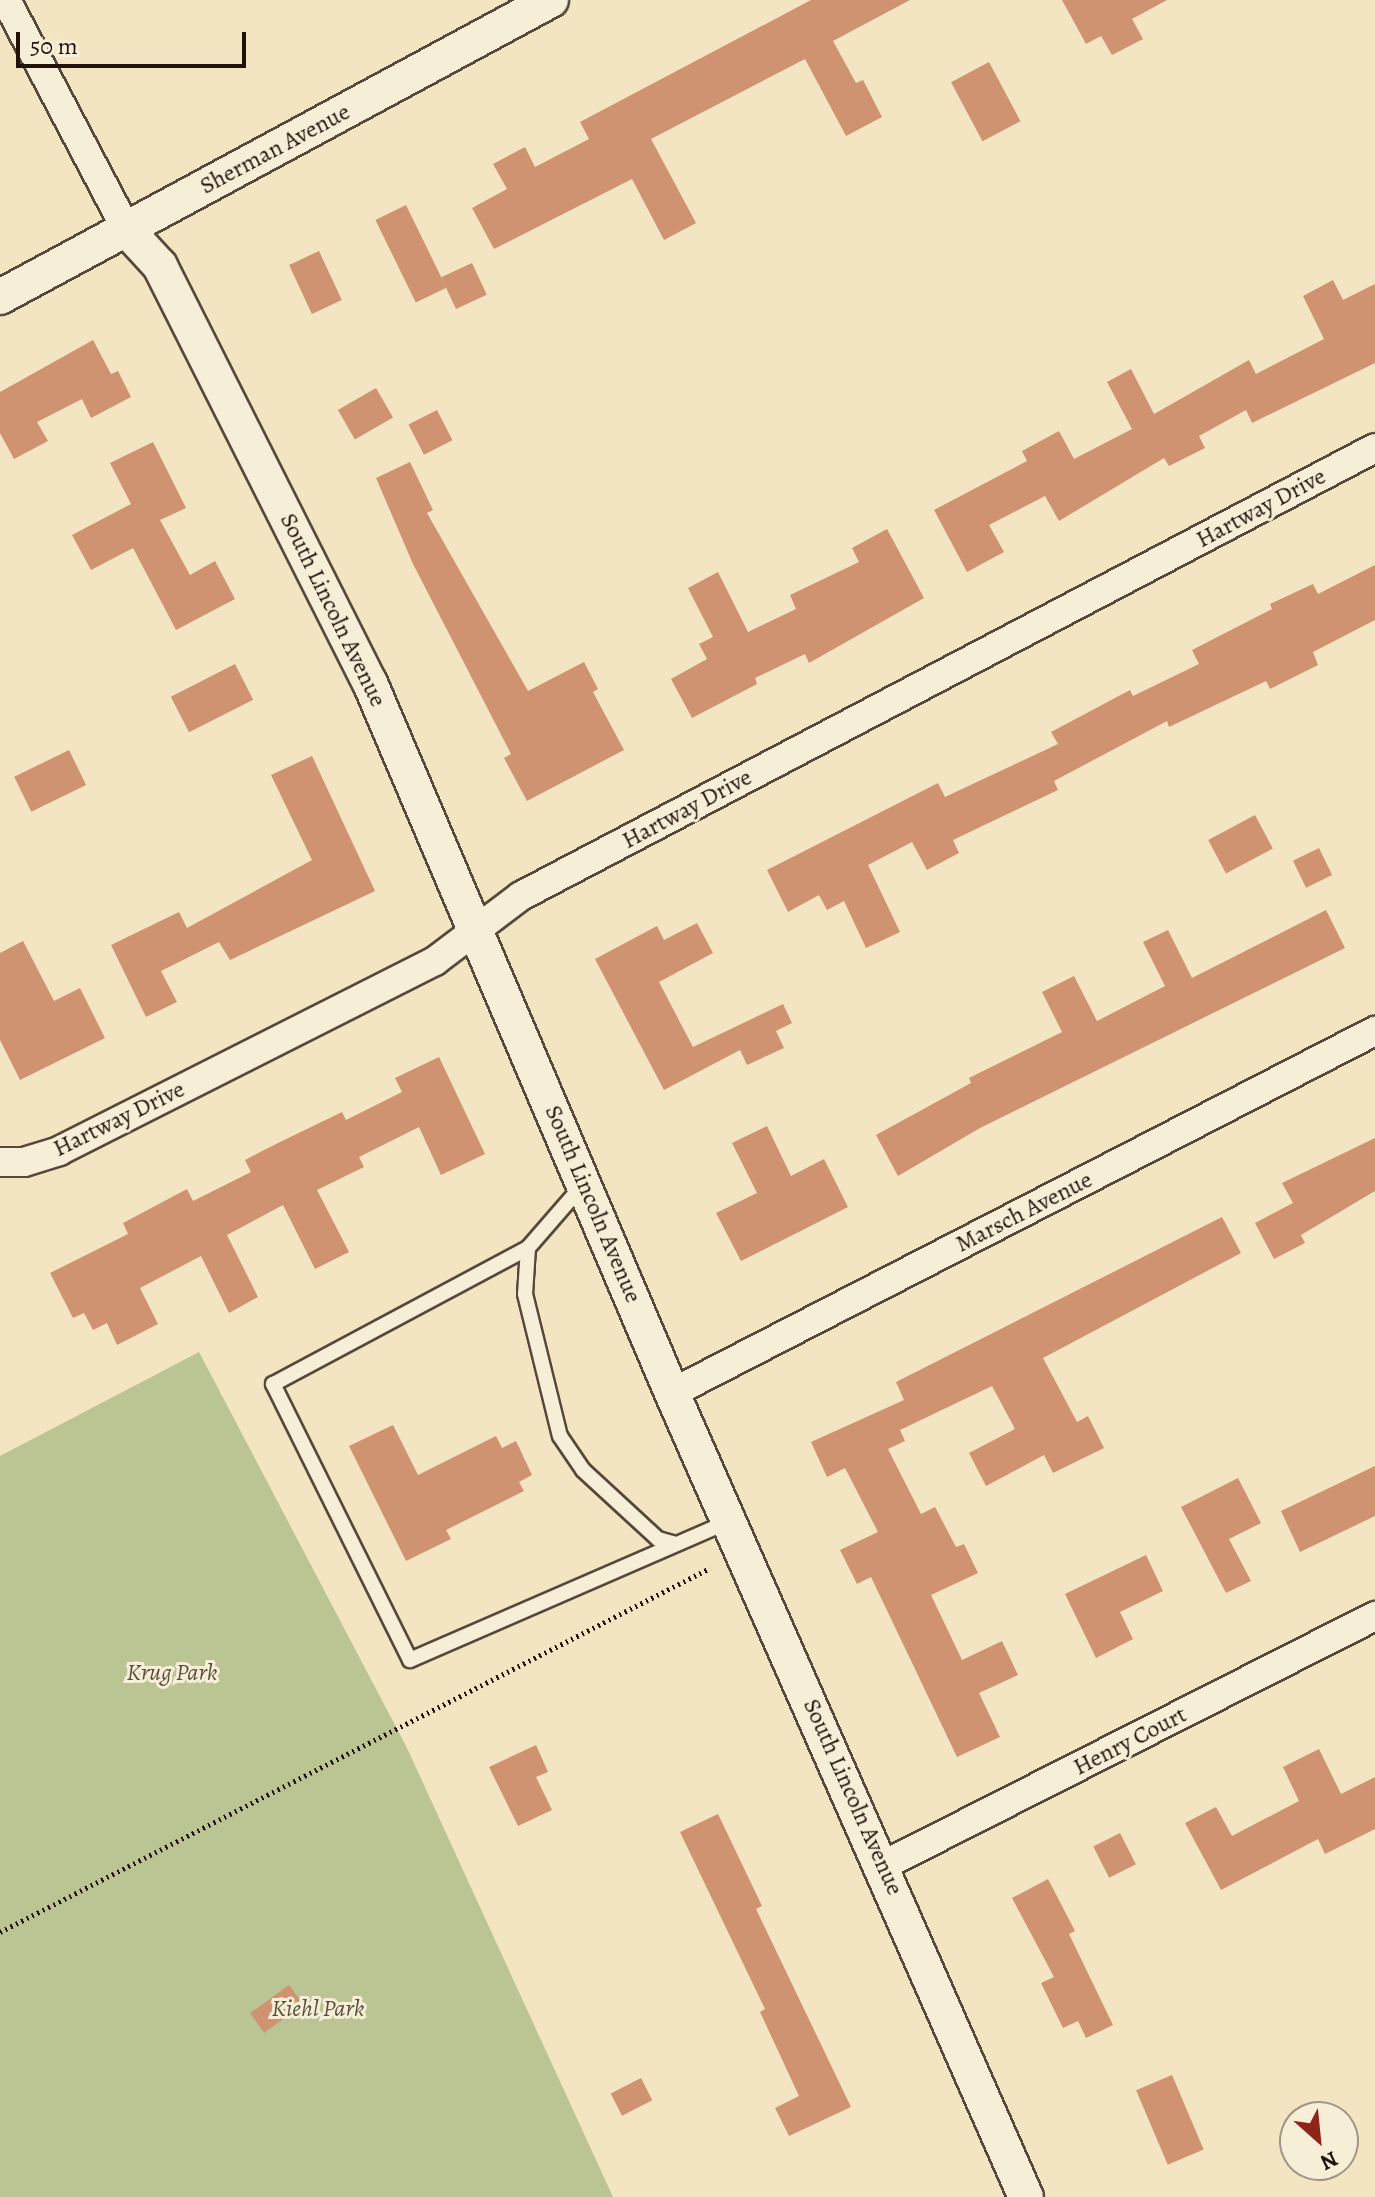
<!DOCTYPE html>
<html>
<head>
<meta charset="utf-8">
<style>
  body { margin:0 }
  #map { position:relative; width:1375px; height:2197px; overflow:hidden; background:#f3e5c2; font-family:Alegreya,serif }
  div>[style] { position:absolute }
  .green>* { inset:0; background:#bbc493 }
  .building>* { inset:0; background:#d09372; transform-origin:0 0 }
  .path>* { height:5px; margin-top:-2.5px; transform-origin:0; background:repeating-linear-gradient(90deg,#21130c 0 2px,transparent 0 6px) }
  .roads { filter:drop-shadow(2px 0 #56483a) drop-shadow(-2px 0 #56483a) drop-shadow(0 2px #56483a) drop-shadow(0 -2px #56483a) }
  .service>* { height:14px; margin:-7px; padding:0 7px; transform-origin:7px; border-radius:7px; background:#f7eed7 }
  .minor>* { height:28px; margin:-14px; padding:0 14px; transform-origin:14px; border-radius:14px; background:#f7eed7 }
  .tertiary>* { height:34px; margin:-17px; padding:0 17px; transform-origin:17px; border-radius:17px; background:#f7eed7 }
  span { translate:-50% -50%; white-space:nowrap; text-align:center; line-height:1.15; -webkit-text-stroke:6px #f7eed7; paint-order:stroke }
  .street-label { font-size:24px; color:#21130c }
  .park-label { font-size:24px; color:#57513b; font-style:italic }
  .north { position:absolute; left:1279px; top:2101px; width:80px; height:80px; box-sizing:border-box; background:#f7eed7; border:2px solid #a19686; border-radius:50%; rotate:153deg; font-size:22px; font-weight:700; line-height:32px; text-align:center; color:#21130c }
  .north::after { content:''; display:block; margin:auto; width:28px; height:36px; background:#8f2418; clip-path:polygon(50% 0,100% 100%,50% 72%,0 100%) }
  .scale { position:absolute; left:16px; top:32px; width:230px; height:36px; box-sizing:border-box; border:4px solid #21130c; border-top:0; padding-left:10px; font-size:24px; line-height:28px; white-space:nowrap; color:#21130c; -webkit-text-stroke:6px #f7eed7; paint-order:stroke }
</style>
</head>
<body>
<div id="map">
  <div class="green">
    <i style="clip-path:polygon(199px 1352px,407px 1748px,613px 2197px,0 2197px,0 1456px)"></i>
  </div>
  <div class="building">
    <i style="clip-path:polygon(811px 0,910px 0,833px 41px,856px 83px,863px 80px,882px 117px,846px 136px,805px 59px,651px 139px,696px 223px,664px 240px,632px 179px,494px 249px,472px 208px,507px 189px,493px 164px,525px 147px,535px 167px,589px 139px,580px 122px)"></i>
    <i style="clip-path:polygon(1062px 0,1167px 0,1132px 19px,1143px 39px,1112px 55px,1101px 36px,1086px 44px)"></i>
    <i style="left:989px;top:62px;width:67px;height:43px;rotate:62deg"></i>
    <i style="left:406px;top:205px;width:92px;height:34px;rotate:64deg"></i>
    <i style="left:319px;top:251px;width:54px;height:33px;rotate:65deg"></i>
    <i style="left:472px;top:263px;width:35px;height:34px;rotate:65deg"></i>
    <i style="clip-path:polygon(1333px 280px,1343px 300px,1375px 284px,1375px 363px,1252px 423px,1246px 410px,1199px 436px,1205px 448px,1169px 466px,1164px 458px,1059px 521px,1045px 496px,989px 525px,1004px 552px,967px 572px,934px 510px,1027px 461px,1022px 451px,1059px 431px,1074px 459px,1132px 429px,1107px 382px,1131px 369px,1154px 414px,1249px 360px,1256px 374px,1324px 339px,1303px 296px)"></i>
    <i style="clip-path:polygon(93px 340px,111px 374px,118px 371px,131px 397px,91px 418px,82px 399px,37px 422px,48px 441px,14px 459px,0 433px,0 392px)"></i>
    <i style="left:376px;top:388px;width:34px;height:44px;rotate:60deg"></i>
    <i style="left:437px;top:410px;width:34px;height:32px;rotate:63deg"></i>
    <i style="clip-path:polygon(153px 442px,186px 508px,160px 520px,190px 575px,215px 561px,235px 599px,176px 630px,133px 548px,91px 570px,72px 535px,131px 504px,110px 463px)"></i>
    <i style="clip-path:polygon(410px 462px,433px 510px,427px 513px,528px 691px,584px 662px,598px 689px,593px 692px,624px 750px,527px 801px,504px 758px,511px 754px,413px 564px,376px 478px)"></i>
    <i style="clip-path:polygon(887px 529px,924px 598px,809px 663px,805px 654px,755px 678px,757px 684px,692px 718px,671px 679px,707px 659px,699px 644px,713px 637px,688px 588px,718px 572px,748px 632px,796px 609px,790px 595px,859px 562px,852px 548px)"></i>
    <i style="clip-path:polygon(1375px 565px,1375px 620px,1313px 652px,1318px 665px,1270px 689px,1266px 681px,1169px 727px,1167px 721px,1054px 781px,1058px 790px,953px 840px,959px 853px,927px 870px,912px 842px,868px 865px,900px 932px,866px 948px,844px 901px,827px 910px,819px 895px,788px 912px,767px 870px,938px 783px,945px 797px,1058px 744px,1051px 732px,1130px 690px,1133px 696px,1199px 664px,1192px 650px,1272px 609px,1270px 604px,1313px 584px,1318px 594px)"></i>
    <i style="left:235px;top:664px;width:40px;height:72px;rotate:63deg"></i>
    <i style="left:69px;top:750px;width:39px;height:61px;rotate:64deg"></i>
    <i style="clip-path:polygon(312px 756px,375px 891px,230px 960px,219px 942px,161px 971px,177px 1002px,146px 1017px,111px 945px,179px 912px,187px 928px,312px 860px,271px 775px)"></i>
    <i style="left:1255px;top:815px;width:38px;height:53px;rotate:62deg"></i>
    <i style="left:1319px;top:848px;width:30px;height:29px;rotate:64deg"></i>
    <i style="clip-path:polygon(1326px 910px,1345px 948px,980px 1128px,898px 1176px,876px 1135px,971px 1083px,969px 1078px,1062px 1032px,1042px 992px,1074px 976px,1097px 1021px,1165px 986px,1143px 942px,1168px 930px,1192px 978px)"></i>
    <i style="clip-path:polygon(697px 923px,713px 953px,659px 982px,693px 1047px,783px 1004px,792px 1023px,776px 1031px,784px 1048px,747px 1065px,740px 1050px,664px 1090px,595px 959px,657px 926px,664px 940px)"></i>
    <i style="clip-path:polygon(23px 941px,54px 1001px,80px 988px,105px 1038px,20px 1080px,0 1040px,0 953px)"></i>
    <i style="clip-path:polygon(439px 1057px,485px 1154px,441px 1175px,419px 1127px,359px 1157px,364px 1167px,317px 1190px,349px 1252px,315px 1269px,283px 1205px,227px 1235px,258px 1297px,229px 1313px,201px 1256px,140px 1288px,158px 1324px,117px 1345px,107px 1323px,93px 1330px,84px 1313px,73px 1318px,50px 1273px,128px 1234px,123px 1223px,187px 1189px,193px 1201px,251px 1172px,245px 1160px,280px 1142px,342px 1112px,346px 1120px,402px 1092px,395px 1078px)"></i>
    <i style="clip-path:polygon(767px 1126px,791px 1176px,824px 1159px,848px 1207px,741px 1261px,716px 1213px,757px 1193px,732px 1143px)"></i>
    <i style="clip-path:polygon(1375px 1138px,1375px 1191px,1301px 1235px,1305px 1243px,1274px 1259px,1255px 1223px,1293px 1203px,1282px 1183px)"></i>
    <i style="clip-path:polygon(1222px 1217px,1241px 1253px,1043px 1358px,1077px 1422px,1088px 1416px,1104px 1448px,1053px 1473px,1044px 1455px,986px 1486px,969px 1453px,1015px 1429px,992px 1386px,900px 1430px,905px 1441px,888px 1449px,921px 1514px,935px 1507px,956px 1547px,964px 1544px,978px 1573px,931px 1595px,962px 1660px,1002px 1641px,1018px 1675px,979px 1693px,1000px 1737px,957px 1757px,871px 1577px,857px 1584px,840px 1550px,878px 1532px,845px 1468px,827px 1477px,811px 1442px,904px 1400px,896px 1382px)"></i>
    <i style="clip-path:polygon(393px 1425px,418px 1475px,496px 1436px,502px 1448px,516px 1441px,532px 1475px,519px 1482px,524px 1491px,446px 1530px,451px 1539px,406px 1561px,349px 1446px)"></i>
    <i style="clip-path:polygon(1375px 1466px,1375px 1516px,1300px 1552px,1281px 1511px)"></i>
    <i style="clip-path:polygon(1238px 1478px,1261px 1523px,1229px 1539px,1251px 1581px,1226px 1593px,1181px 1507px)"></i>
    <i style="clip-path:polygon(1146px 1555px,1163px 1591px,1120px 1612px,1133px 1639px,1096px 1658px,1065px 1594px)"></i>
    <i style="clip-path:polygon(536px 1745px,548px 1772px,536px 1777px,552px 1810px,518px 1826px,489px 1767px)"></i>
    <i style="clip-path:polygon(1319px 1749px,1341px 1794px,1375px 1777px,1375px 1829px,1325px 1854px,1318px 1839px,1221px 1890px,1185px 1823px,1216px 1807px,1232px 1836px,1299px 1801px,1283px 1767px)"></i>
    <i style="clip-path:polygon(718px 1814px,762px 1906px,756px 1909px,851px 2107px,789px 2136px,775px 2108px,799px 2096px,760px 2012px,765px 2009px,680px 1832px)"></i>
    <i style="left:1120px;top:1833px;width:35px;height:30px;rotate:63deg"></i>
    <i style="clip-path:polygon(1048px 1879px,1075px 1931px,1069px 1934px,1113px 2025px,1086px 2038px,1078px 2021px,1063px 2028px,1041px 1983px,1054px 1977px,1012px 1898px)"></i>
    <i style="left:289px;top:1985px;width:24px;height:48px;rotate:54deg"></i>
    <i style="left:1172px;top:2075px;width:81px;height:39px;rotate:67deg"></i>
    <i style="left:641px;top:2078px;width:25px;height:34px;rotate:63deg"></i>
  </div>
  <div class="path">
    <i style="left:0;top:1932px;width:798px;rotate:-27.14deg"></i>
  </div>
  <div class="roads">
    <div class="service">
      <i style="left:581px;top:1187px;width:81px;rotate:131deg"></i>
      <i style="left:528px;top:1248px;width:289px;rotate:151.9deg"></i>
      <i style="left:273px;top:1384px;width:308px;rotate:63.6deg"></i>
      <i style="left:410px;top:1660px;width:349px;rotate:-23.5deg"></i>
      <i style="left:528px;top:1248px;width:46px;rotate:93.7deg"></i>
      <i style="left:525px;top:1294px;width:146px;rotate:76.2deg"></i>
      <i style="left:560px;top:1436px;width:41px;rotate:55.9deg"></i>
      <i style="left:583px;top:1470px;width:102px;rotate:42.6deg"></i>
      <i style="left:658px;top:1539px;width:16px;rotate:15deg"></i>
    </div>
    <div class="minor">
      <i style="left:6px;top:0;width:259px;rotate:62.3deg"></i>
      <i style="left:0;top:1162px;width:24px"></i>
      <i style="left:24px;top:1162px;width:37px;rotate:-17deg"></i>
      <i style="left:59px;top:1151px;width:421px;rotate:-26.8deg"></i>
      <i style="left:435px;top:961px;width:108px;rotate:-37.1deg"></i>
      <i style="left:521px;top:896px;width:964px;rotate:-27.68deg"></i>
      <i style="left:672px;top:1393px;width:791px;rotate:-27.25deg"></i>
      <i style="left:884px;top:1865px;width:551px;rotate:-26.89deg"></i>
    </div>
    <div class="tertiary">
      <i style="left:126px;top:229px;width:50px;rotate:47.4deg"></i>
      <i style="left:160px;top:266px;width:467px;rotate:63.3deg"></i>
      <i style="left:370px;top:683px;width:772px;rotate:66.96deg"></i>
      <i style="left:672px;top:1393px;width:878px;rotate:66.24deg"></i>
      <i style="left:0;top:297px;width:626px;rotate:-28.33deg"></i>
    </div>
  </div>
  <div class="street-label">
    <span style="left:275px;top:149px;rotate:-28deg">Sherman Avenue</span>
    <span style="left:1261px;top:508px;rotate:-28deg">Hartway Drive</span>
    <span style="left:333px;top:610px;rotate:64deg">South Lincoln Avenue</span>
    <span style="left:687px;top:809px;rotate:-28deg">Hartway Drive</span>
    <span style="left:119px;top:1119px;rotate:-26deg">Hartway Drive</span>
    <span style="left:593px;top:1204px;rotate:67deg">South Lincoln Avenue</span>
    <span style="left:1024px;top:1212px;rotate:-27deg">Marsch Avenue</span>
    <span style="left:1130px;top:1741px;rotate:-27deg">Henry Court</span>
    <span style="left:853px;top:1797px;rotate:66deg">South Lincoln Avenue</span>
  </div>
  <div class="park-label">
    <span style="left:172px;top:1673px">Krug Park</span>
    <span style="left:318px;top:2009px">Kiehl Park</span>
  </div>
  <div class="north">N</div>
  <div class="scale">50 m</div>
</div>
</body>
</html>
